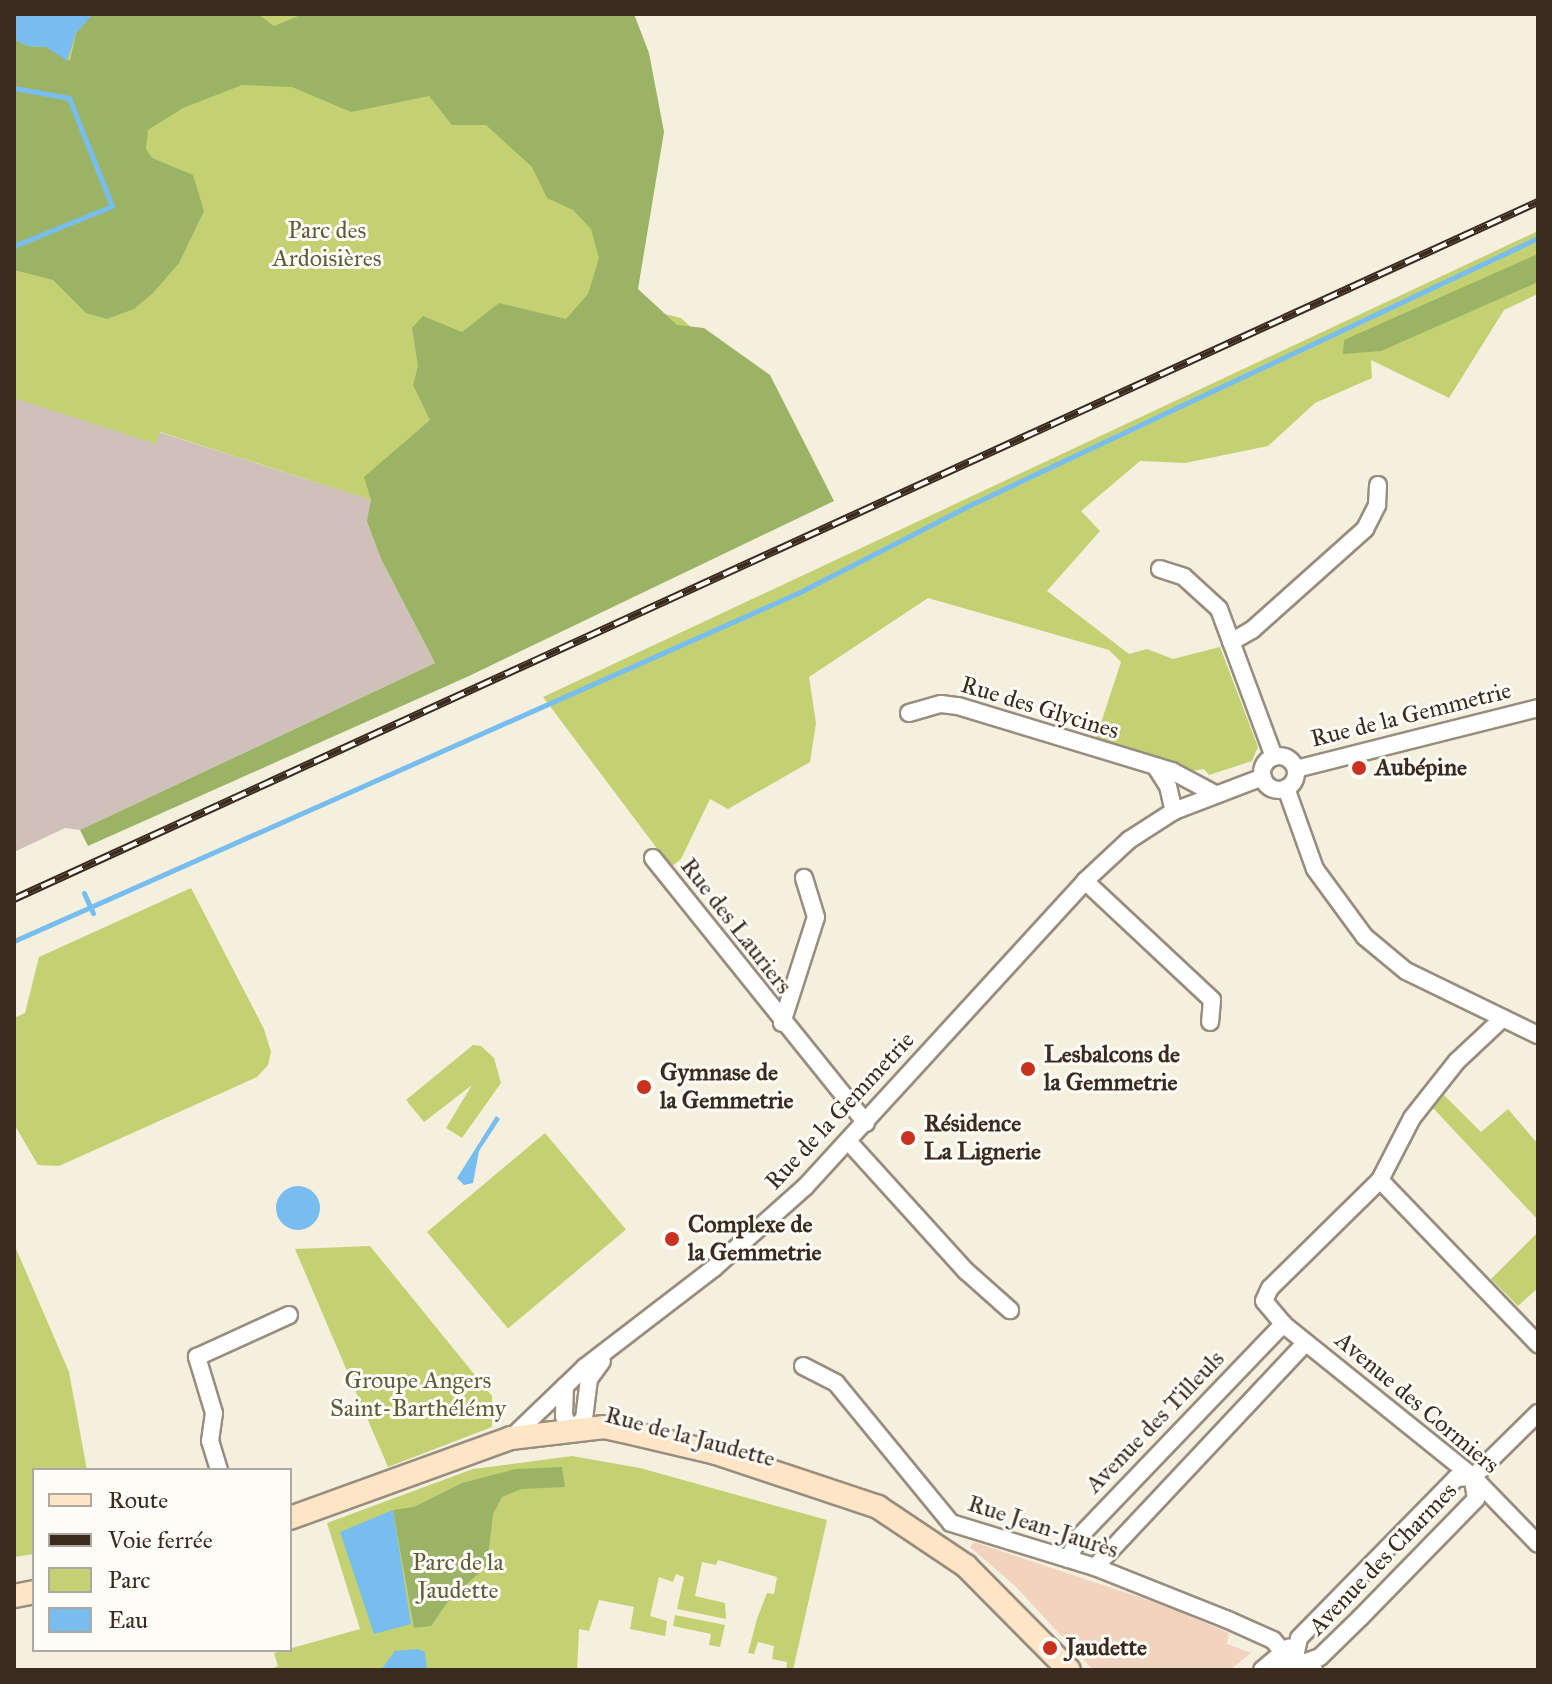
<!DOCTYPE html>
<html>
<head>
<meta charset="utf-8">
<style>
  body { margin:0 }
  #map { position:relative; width:1552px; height:1684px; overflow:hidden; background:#f4f0dd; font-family:"IM FELL Great Primer",serif }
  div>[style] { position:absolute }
  .built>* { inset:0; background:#f2d4be }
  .industrial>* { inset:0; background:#cfc0ba }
  .green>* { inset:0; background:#c4d173; transform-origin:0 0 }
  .forest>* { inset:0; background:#9bb365 }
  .water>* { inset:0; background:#78bdef }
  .round { border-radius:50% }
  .stream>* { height:5px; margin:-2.5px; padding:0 2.5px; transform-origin:2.5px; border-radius:2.5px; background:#78bdef }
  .roads { filter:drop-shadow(2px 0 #988d7e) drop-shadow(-2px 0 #988d7e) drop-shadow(0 2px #988d7e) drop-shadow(0 -2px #988d7e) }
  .street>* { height:16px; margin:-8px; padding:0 8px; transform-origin:8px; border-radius:8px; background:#fff }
  .street>.ring { margin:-8px; padding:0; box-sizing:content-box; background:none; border:16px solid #fff; border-radius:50% }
  .secondary>* { height:22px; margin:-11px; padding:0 11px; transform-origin:11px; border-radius:11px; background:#fde5c5 }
  .rail>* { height:8px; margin-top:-4px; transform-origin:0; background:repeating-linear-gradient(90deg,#fdfcf7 0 15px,#3b2a1e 0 30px); box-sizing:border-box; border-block:2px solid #3b2a1e }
  .dots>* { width:22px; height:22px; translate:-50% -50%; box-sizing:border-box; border:4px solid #fdfcf7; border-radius:50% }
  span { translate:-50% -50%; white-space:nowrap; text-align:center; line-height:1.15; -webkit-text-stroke:6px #fdfcf7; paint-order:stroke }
  .park-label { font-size:24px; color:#645c38 }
  .street-label { font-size:24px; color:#3b2a1e }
  .poi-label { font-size:24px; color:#3b2a1e; font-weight:700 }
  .left { translate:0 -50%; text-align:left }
  .frame { position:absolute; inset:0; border:16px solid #3b2a1e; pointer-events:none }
  .legend { position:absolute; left:32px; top:1468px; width:260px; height:184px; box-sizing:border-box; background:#fdfcf7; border:2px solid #afa8a0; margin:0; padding:10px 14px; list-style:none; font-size:24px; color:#3b2a1e }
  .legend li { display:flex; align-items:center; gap:16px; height:40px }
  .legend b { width:40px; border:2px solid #afa8a0 }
</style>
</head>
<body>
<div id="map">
  <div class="built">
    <i style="clip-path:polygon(974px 1542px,1166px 1606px,1229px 1633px,1227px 1644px,1251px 1653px,1230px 1670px,1093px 1670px,1015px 1586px,970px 1547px)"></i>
  </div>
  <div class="industrial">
    <i style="clip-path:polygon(14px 386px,372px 500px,382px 561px,435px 663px,80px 830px,65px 828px,14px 852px)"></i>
  </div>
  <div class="green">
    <i style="clip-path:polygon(14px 14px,431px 14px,526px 78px,644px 309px,681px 318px,721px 355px,382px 561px,367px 521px,371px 500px,160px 432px,156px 444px,14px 398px)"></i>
    <i style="clip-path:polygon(1538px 231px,1538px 294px,1504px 310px,1449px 398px,1371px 360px,1372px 378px,1315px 403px,1268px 446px,1185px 463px,1140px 461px,1081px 511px,1100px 531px,1047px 591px,1129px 654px,1147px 649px,1173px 659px,1220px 647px,1258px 747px,1252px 761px,1209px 775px,1204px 769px,1192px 771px,1096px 738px,1121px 662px,1109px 650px,928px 598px,809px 677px,816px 723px,810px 762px,728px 809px,710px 799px,681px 859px,671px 867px,543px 697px)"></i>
    <i style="clip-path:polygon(191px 888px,264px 1029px,271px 1052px,268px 1065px,257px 1077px,59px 1166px,38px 1165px,14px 1124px,14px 1018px,25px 1013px,39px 957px)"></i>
    <i style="clip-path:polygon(473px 1045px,481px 1046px,494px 1058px,501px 1083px,462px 1138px,446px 1128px,472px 1085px,424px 1122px,406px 1100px)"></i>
    <i style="clip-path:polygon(1444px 1095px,1481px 1132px,1508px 1109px,1538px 1144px,1538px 1220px,1433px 1108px)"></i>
    <i style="left:545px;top:1133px;width:126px;height:154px;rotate:50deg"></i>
    <i style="clip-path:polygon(1538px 1232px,1538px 1288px,1518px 1306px,1491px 1279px)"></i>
    <i style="clip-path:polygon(14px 1244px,69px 1372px,87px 1470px,34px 1470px,34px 1554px,14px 1557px)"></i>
    <i style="clip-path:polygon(370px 1246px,492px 1396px,492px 1427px,388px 1467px,295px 1249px)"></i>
    <i style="clip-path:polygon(572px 1456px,640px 1468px,827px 1520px,793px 1670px,786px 1670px,787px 1662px,772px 1659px,774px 1646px,758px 1642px,754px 1654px,748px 1653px,757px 1619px,767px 1593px,774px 1594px,777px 1577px,718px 1560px,716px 1565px,702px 1562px,695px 1596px,725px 1603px,726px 1619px,677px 1609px,684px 1577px,676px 1574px,673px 1582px,659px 1577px,650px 1616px,667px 1621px,665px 1636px,630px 1629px,634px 1607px,599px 1600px,589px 1631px,579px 1629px,577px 1670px,269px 1670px,278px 1666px,274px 1653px,360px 1629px,327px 1523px,473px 1469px)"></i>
    <i style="clip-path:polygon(675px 1615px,725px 1625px,720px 1647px,709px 1645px,711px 1634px,673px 1626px)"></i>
  </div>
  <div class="forest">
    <i style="clip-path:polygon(92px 14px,258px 14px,274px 26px,303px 14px,634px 14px,649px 53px,664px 132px,638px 289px,677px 325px,704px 328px,770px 375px,834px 501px,469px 676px,88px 846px,80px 830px,435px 663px,382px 561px,367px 521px,371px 500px,364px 477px,430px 420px,413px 385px,418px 366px,412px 328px,423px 316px,462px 332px,499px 303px,566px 319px,588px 294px,599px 258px,591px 229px,573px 210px,547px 198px,532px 167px,486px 125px,452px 125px,429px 96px,351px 112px,292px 87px,242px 85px,183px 108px,148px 130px,146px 149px,152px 158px,193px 175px,204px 211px,179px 263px,153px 293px,134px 309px,107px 319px,86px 313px,53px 280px,14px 270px,14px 39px,27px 46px,46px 47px,70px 61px,76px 33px)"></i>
    <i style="clip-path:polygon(1538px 254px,1538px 282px,1381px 351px,1343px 354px,1344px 340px)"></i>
    <i style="clip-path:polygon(562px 1467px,565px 1487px,521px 1489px,502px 1497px,493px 1514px,487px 1566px,449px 1600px,431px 1626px,414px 1628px,393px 1510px,414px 1507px,462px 1483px,516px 1469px)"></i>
  </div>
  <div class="water">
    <i style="clip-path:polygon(14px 14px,93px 14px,76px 33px,67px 61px,46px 47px,27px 46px,14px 39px)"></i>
    <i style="clip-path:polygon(496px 1116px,500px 1119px,479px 1151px,473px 1183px,464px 1185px,457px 1178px)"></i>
    <i class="round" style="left:276px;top:1186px;width:44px;height:44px"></i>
    <i style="clip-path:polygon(393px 1510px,411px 1624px,374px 1634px,340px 1532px)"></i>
    <i style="clip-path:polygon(418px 1649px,425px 1652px,427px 1670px,381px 1670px,395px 1651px)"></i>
  </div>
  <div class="stream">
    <i style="left:14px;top:88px;width:56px;rotate:10.3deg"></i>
    <i style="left:69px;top:98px;width:116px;rotate:68.3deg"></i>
    <i style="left:112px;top:206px;width:106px;rotate:157.8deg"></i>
    <i style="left:84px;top:893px;width:22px;rotate:66deg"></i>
    <i style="left:14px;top:941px;width:860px;rotate:-23.94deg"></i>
    <i style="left:800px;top:592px;width:191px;rotate:-27.1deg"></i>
    <i style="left:970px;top:505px;width:628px;rotate:-25.18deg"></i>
  </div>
  <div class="roads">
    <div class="street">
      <i style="left:1160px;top:569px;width:25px;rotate:18deg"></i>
      <i style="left:1184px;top:577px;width:47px;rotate:42.4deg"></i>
      <i style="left:1219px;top:609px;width:158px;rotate:69.6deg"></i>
      <i style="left:1231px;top:642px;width:24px;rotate:-30deg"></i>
      <i style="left:1252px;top:630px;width:152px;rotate:-41.8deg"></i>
      <i style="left:1365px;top:529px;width:27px;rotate:-63deg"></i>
      <i style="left:1377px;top:505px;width:20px;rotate:-87deg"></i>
      <i style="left:909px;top:713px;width:33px;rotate:-16deg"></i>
      <i style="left:941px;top:704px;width:17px;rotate:7deg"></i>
      <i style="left:958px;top:706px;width:224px;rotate:16.9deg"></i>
      <i style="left:1172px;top:771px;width:49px;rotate:28.1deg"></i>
      <i class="ring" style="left:1262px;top:756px;width:18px;height:18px"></i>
      <i style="left:1157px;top:769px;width:20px;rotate:57deg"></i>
      <i style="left:1168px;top:786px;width:26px;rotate:77deg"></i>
      <i style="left:1296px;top:769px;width:250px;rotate:-14.1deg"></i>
      <i style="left:1286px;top:788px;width:86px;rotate:70.3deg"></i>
      <i style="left:1315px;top:869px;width:84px;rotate:53.7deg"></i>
      <i style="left:1365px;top:937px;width:53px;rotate:39.7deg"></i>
      <i style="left:1406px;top:971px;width:147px;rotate:25.9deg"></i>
      <i style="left:653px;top:858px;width:340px;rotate:51.2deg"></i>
      <i style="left:1085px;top:881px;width:174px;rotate:43.1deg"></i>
      <i style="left:1212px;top:1000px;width:22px;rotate:95deg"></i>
      <i style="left:1503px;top:1018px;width:63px;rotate:136.9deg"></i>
      <i style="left:1457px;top:1061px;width:73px;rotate:128.3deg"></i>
      <i style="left:1412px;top:1118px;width:70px;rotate:117.3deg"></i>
      <i style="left:1380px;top:1180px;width:154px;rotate:135.5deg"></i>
      <i style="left:1270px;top:1288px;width:14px;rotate:115deg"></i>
      <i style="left:1264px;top:1301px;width:30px;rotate:50deg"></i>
      <i style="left:1283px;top:1324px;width:244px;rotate:38.8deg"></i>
      <i style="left:1473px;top:1477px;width:93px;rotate:45.9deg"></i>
      <i style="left:782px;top:1023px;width:111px;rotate:-72.2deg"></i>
      <i style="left:816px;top:917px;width:41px;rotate:-107.1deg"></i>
      <i style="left:848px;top:1141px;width:176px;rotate:47.8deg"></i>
      <i style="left:966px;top:1271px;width:59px;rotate:41.6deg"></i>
      <i style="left:1380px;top:1180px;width:228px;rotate:46.1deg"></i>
      <i style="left:803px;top:1366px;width:37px;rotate:27deg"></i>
      <i style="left:836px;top:1383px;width:181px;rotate:50.6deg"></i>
      <i style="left:951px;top:1523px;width:151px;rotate:17deg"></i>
      <i style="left:1095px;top:1567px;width:141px;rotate:21.7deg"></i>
      <i style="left:1226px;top:1619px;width:51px;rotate:24.1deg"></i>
      <i style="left:1273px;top:1640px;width:16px;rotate:50deg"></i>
      <i style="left:1283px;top:1652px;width:36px;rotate:30deg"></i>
      <i style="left:565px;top:1386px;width:30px;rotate:92deg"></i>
      <i style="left:564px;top:1416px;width:16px;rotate:63deg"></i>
      <i style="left:571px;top:1430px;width:17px;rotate:-40deg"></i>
      <i style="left:584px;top:1419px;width:40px;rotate:-82.9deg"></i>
      <i style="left:589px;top:1379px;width:22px;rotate:-54deg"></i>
      <i style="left:511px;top:1438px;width:103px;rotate:-43.8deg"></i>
      <i style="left:585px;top:1367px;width:163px;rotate:-37.5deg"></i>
      <i style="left:714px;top:1268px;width:122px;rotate:-41.7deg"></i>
      <i style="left:805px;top:1187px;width:415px;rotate:-47.5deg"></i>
      <i style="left:1085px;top:881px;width:60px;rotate:-43deg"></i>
      <i style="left:1129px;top:840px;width:54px;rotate:-32.8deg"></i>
      <i style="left:1174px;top:811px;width:95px;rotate:-20.9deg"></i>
      <i style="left:219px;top:1470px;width:30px;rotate:-107deg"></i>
      <i style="left:210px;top:1441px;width:28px;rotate:-82deg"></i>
      <i style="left:214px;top:1413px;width:59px;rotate:-106.9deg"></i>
      <i style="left:197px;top:1357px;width:101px;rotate:-24.5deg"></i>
      <i style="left:1473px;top:1477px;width:91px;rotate:-44.6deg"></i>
      <i style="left:1068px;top:1559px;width:26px;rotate:-62deg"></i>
      <i style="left:1080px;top:1536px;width:294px;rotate:-46.2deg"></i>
      <i style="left:1095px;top:1567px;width:308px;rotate:-46.8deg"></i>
      <i style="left:1295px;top:1657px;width:19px;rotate:-78deg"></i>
      <i style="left:1299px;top:1638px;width:224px;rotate:-45.5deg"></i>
      <i style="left:1456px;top:1478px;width:17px;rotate:-3deg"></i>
      <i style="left:1262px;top:1670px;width:35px;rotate:-40deg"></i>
      <i style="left:1284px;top:1670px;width:38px;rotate:-20deg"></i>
      <i style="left:1320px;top:1657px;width:56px;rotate:-44.3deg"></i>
      <i style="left:1360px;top:1618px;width:166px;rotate:-45.7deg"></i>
      <i style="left:1476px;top:1499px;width:20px;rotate:-99deg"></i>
    </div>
    <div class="secondary">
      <i style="left:290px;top:1518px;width:235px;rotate:-19.9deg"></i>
      <i style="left:511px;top:1438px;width:94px;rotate:-6.7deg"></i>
      <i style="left:604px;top:1427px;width:19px;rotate:12deg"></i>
      <i style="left:623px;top:1431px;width:96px;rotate:13.3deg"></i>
      <i style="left:716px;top:1453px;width:171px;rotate:18.4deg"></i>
      <i style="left:878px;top:1507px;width:106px;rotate:33.8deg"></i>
      <i style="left:966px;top:1566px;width:146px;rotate:45.3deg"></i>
      <i style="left:14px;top:1596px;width:20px;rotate:-11deg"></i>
    </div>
  </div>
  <div class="rail">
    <i style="left:14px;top:899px;width:1676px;rotate:-24.58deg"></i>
  </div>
  <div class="dots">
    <i style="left:1359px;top:768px;background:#c8321e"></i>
    <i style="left:1028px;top:1069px;background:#c8321e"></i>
    <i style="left:644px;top:1087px;background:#c8321e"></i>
    <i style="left:908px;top:1138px;background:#c8321e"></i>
    <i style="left:672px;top:1239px;background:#c8321e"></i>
    <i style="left:1050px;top:1648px;background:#c8321e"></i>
  </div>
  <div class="park-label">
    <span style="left:327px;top:245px">Parc des<br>Ardoisières</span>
    <span style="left:418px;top:1395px">Groupe Angers<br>Saint-Barthélémy</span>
    <span style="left:458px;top:1577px">Parc de la<br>Jaudette</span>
  </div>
  <div class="street-label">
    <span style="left:1040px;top:708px;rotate:17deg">Rue des Glycines</span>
    <span style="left:1411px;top:715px;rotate:-14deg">Rue de la Gemmetrie</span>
    <span style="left:736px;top:926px;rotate:52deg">Rue des Lauriers</span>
    <span style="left:840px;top:1111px;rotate:-47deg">Rue de la Gemmetrie</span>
    <span style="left:1417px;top:1403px;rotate:40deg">Avenue des Cormiers</span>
    <span style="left:1155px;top:1422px;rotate:-46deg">Avenue des Tilleuls</span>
    <span style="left:690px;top:1437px;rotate:15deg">Rue de la Jaudette</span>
    <span style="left:1043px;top:1527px;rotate:18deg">Rue Jean-Jaurès</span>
    <span style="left:1383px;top:1559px;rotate:-46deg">Avenue des Charmes</span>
  </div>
  <div class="poi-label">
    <span class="left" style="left:1375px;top:768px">Aubépine</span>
    <span class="left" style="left:1044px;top:1069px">Lesbalcons de<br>la Gemmetrie</span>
    <span class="left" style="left:660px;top:1087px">Gymnase de<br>la Gemmetrie</span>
    <span class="left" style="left:924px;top:1138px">Résidence<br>La Lignerie</span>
    <span class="left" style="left:688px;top:1239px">Complexe de<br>la Gemmetrie</span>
    <span class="left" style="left:1066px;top:1648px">Jaudette</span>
  </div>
  <div class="frame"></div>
  <ul class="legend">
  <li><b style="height:10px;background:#fde5c5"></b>Route</li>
  <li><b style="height:10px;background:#3b2a1e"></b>Voie ferrée</li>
  <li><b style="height:22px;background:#c4d173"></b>Parc</li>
  <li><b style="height:22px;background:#78bdef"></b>Eau</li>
  </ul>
</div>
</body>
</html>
